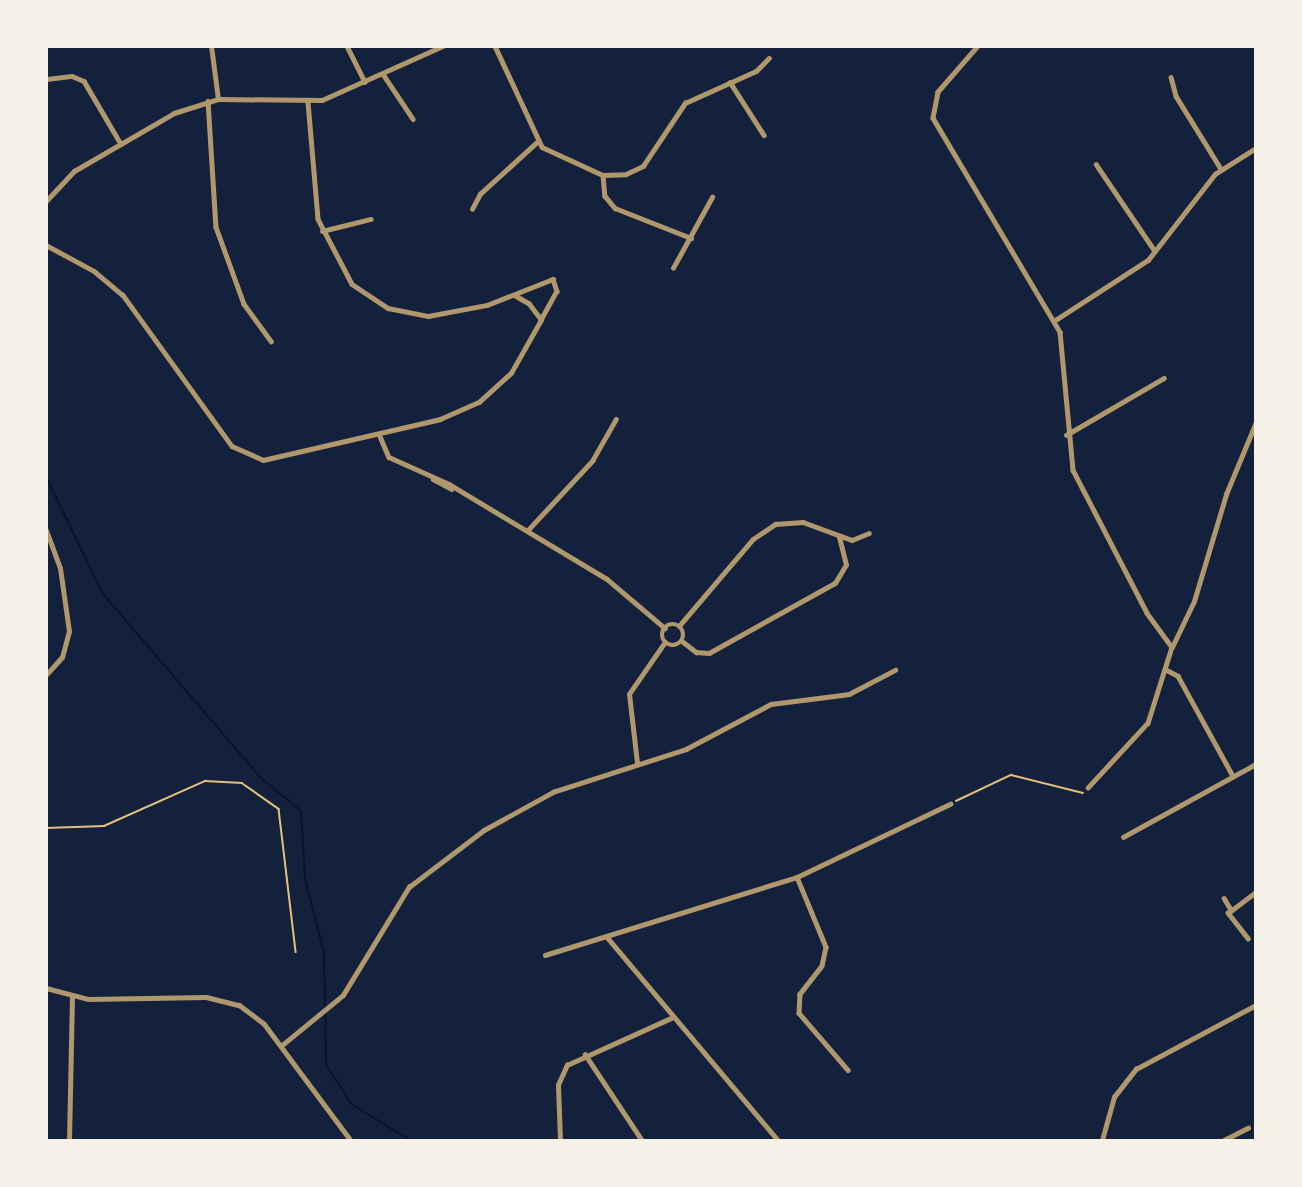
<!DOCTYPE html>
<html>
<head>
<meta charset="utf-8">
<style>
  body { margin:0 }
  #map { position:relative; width:1302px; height:1187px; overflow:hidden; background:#14213d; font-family:Rubik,sans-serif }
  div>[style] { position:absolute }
  .stream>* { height:2px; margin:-1px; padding:0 1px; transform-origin:1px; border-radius:1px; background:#0b132b }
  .path>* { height:1.5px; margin:-0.75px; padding:0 0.75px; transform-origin:0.75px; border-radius:0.75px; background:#e5c07b }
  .minor>* { height:4.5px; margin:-2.25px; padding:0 2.25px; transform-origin:2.25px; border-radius:2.25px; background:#b1986c }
  .minor>.ring { margin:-2.25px; padding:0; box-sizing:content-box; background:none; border:4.5px solid #b1986c; border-radius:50% }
  .tertiary>* { height:5px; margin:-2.5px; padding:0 2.5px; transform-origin:2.5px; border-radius:2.5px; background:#b1986c }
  span { translate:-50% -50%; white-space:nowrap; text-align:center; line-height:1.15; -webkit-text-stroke:6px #f6f1e7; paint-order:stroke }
  .frame { position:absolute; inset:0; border:48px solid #f6f1e7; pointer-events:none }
</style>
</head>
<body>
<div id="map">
  <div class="stream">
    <i style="left:46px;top:477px;width:130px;rotate:64deg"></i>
    <i style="left:103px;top:594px;width:241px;rotate:49.4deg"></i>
    <i style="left:260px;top:777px;width:53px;rotate:39.7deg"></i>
    <i style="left:301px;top:811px;width:68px;rotate:86.6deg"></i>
    <i style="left:305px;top:879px;width:76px;rotate:75.6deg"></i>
    <i style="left:324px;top:953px;width:111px;rotate:89deg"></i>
    <i style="left:326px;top:1064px;width:47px;rotate:58deg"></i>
    <i style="left:351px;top:1104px;width:69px;rotate:31.4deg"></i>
  </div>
  <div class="path">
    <i style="left:956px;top:801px;width:61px;rotate:-25.3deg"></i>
    <i style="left:1011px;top:775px;width:74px;rotate:14deg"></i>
    <i style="left:46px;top:828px;width:58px;rotate:-2deg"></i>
    <i style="left:104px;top:826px;width:111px;rotate:-24deg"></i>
    <i style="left:205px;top:781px;width:37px;rotate:3deg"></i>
    <i style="left:242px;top:783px;width:45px;rotate:35.1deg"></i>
    <i style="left:279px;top:809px;width:144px;rotate:83.2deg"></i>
  </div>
  <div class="minor">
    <i style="left:347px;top:46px;width:40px;rotate:63.4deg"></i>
    <i style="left:495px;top:46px;width:111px;rotate:65deg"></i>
    <i style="left:542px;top:147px;width:67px;rotate:24.7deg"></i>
    <i style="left:603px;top:175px;width:21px;rotate:85deg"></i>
    <i style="left:605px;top:196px;width:16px;rotate:50deg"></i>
    <i style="left:615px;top:208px;width:82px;rotate:21.5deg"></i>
    <i style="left:978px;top:46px;width:61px;rotate:131deg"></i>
    <i style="left:938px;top:92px;width:26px;rotate:101deg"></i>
    <i style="left:933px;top:118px;width:249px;rotate:59.3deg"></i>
    <i style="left:1060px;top:332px;width:139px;rotate:84.6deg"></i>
    <i style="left:1073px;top:470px;width:161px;rotate:62.6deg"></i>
    <i style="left:1147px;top:613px;width:42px;rotate:53.7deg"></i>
    <i style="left:1172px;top:647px;width:80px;rotate:107.5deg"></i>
    <i style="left:1148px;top:723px;width:88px;rotate:132.7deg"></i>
    <i style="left:383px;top:74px;width:54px;rotate:56.3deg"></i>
    <i style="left:1171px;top:77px;width:20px;rotate:75deg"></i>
    <i style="left:1176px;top:96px;width:86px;rotate:58.3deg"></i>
    <i style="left:47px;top:79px;width:25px;rotate:-7deg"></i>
    <i style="left:72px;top:76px;width:13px;rotate:23deg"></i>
    <i style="left:84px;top:81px;width:73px;rotate:59.6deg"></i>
    <i style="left:730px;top:82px;width:63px;rotate:57.3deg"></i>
    <i style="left:218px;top:99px;width:104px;rotate:0.6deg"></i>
    <i style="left:322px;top:100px;width:133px;rotate:-24.1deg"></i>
    <i style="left:208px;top:101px;width:126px;rotate:86.4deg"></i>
    <i style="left:216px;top:227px;width:82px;rotate:70deg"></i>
    <i style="left:244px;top:304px;width:46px;rotate:53.9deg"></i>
    <i style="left:308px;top:102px;width:117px;rotate:85.1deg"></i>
    <i style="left:318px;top:219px;width:73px;rotate:62.4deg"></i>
    <i style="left:352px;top:284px;width:43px;rotate:33.7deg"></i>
    <i style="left:388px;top:308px;width:41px;rotate:11.3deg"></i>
    <i style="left:428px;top:316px;width:60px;rotate:-10.6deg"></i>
    <i style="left:487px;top:305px;width:71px;rotate:-21.5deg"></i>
    <i style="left:553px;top:279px;width:13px;rotate:72deg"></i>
    <i style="left:557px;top:291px;width:33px;rotate:119deg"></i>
    <i style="left:1096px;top:164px;width:105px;rotate:55.9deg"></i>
    <i style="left:603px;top:175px;width:23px;rotate:-2deg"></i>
    <i style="left:626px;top:174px;width:19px;rotate:-25deg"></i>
    <i style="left:643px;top:166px;width:76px;rotate:-56.3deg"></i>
    <i style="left:685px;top:103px;width:78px;rotate:-24.3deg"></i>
    <i style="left:756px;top:71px;width:18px;rotate:-45deg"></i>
    <i style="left:472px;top:209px;width:17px;rotate:-62deg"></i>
    <i style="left:480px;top:194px;width:79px;rotate:-42.4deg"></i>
    <i style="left:322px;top:231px;width:50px;rotate:-13.8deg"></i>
    <i style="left:46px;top:245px;width:55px;rotate:28.4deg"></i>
    <i style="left:94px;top:271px;width:38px;rotate:40deg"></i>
    <i style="left:123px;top:295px;width:186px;rotate:54.2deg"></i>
    <i style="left:232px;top:446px;width:34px;rotate:24deg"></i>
    <i style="left:263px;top:460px;width:182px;rotate:-13deg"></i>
    <i style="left:440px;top:419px;width:43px;rotate:-23.6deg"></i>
    <i style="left:479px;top:402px;width:43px;rotate:-42.2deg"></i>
    <i style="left:511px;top:373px;width:61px;rotate:-60.5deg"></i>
    <i style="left:541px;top:320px;width:20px;rotate:-127deg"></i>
    <i style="left:529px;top:304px;width:16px;rotate:-150deg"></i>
    <i style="left:673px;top:268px;width:81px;rotate:-61.2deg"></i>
    <i style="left:1054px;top:321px;width:112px;rotate:-33deg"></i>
    <i style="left:1148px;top:260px;width:109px;rotate:-52.1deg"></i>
    <i style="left:1215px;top:174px;width:49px;rotate:-32.4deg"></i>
    <i style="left:379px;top:434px;width:25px;rotate:67deg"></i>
    <i style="left:389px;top:457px;width:66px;rotate:24.2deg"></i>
    <i style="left:449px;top:484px;width:184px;rotate:31deg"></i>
    <i style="left:607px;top:579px;width:76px;rotate:40.2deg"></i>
    <i style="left:1066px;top:435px;width:113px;rotate:-30.2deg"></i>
    <i style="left:433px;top:479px;width:21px;rotate:28deg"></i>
    <i style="left:527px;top:531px;width:96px;rotate:-47.1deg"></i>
    <i style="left:592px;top:461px;width:48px;rotate:-60.3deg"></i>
    <i class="ring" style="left:662px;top:624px;width:17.5px;height:17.5px"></i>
    <i style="left:679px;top:626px;width:114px;rotate:-49.6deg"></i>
    <i style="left:753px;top:539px;width:27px;rotate:-34deg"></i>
    <i style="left:775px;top:524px;width:28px;rotate:-4deg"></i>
    <i style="left:803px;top:522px;width:52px;rotate:20.2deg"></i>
    <i style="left:852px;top:540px;width:18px;rotate:-22deg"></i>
    <i style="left:682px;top:641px;width:18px;rotate:38deg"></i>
    <i style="left:696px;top:652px;width:13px;rotate:4deg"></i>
    <i style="left:709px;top:653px;width:144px;rotate:-29.1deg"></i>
    <i style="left:835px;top:583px;width:21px;rotate:-59deg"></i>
    <i style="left:846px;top:565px;width:29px;rotate:-104deg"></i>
    <i style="left:1165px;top:669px;width:15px;rotate:28deg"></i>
    <i style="left:1178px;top:676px;width:114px;rotate:61.2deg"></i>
    <i style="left:637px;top:763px;width:69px;rotate:-96.6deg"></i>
    <i style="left:629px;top:694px;width:63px;rotate:-55.3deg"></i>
    <i style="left:1123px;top:837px;width:152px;rotate:-28.8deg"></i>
    <i style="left:797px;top:877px;width:76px;rotate:67.5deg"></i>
    <i style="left:826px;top:947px;width:19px;rotate:102deg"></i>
    <i style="left:822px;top:966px;width:36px;rotate:128deg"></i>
    <i style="left:800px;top:994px;width:19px;rotate:93deg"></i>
    <i style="left:799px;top:1013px;width:75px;rotate:49.3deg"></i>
    <i style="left:1224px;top:898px;width:12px;rotate:59deg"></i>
    <i style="left:607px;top:937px;width:265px;rotate:49.9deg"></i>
    <i style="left:1248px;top:939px;width:33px;rotate:-128deg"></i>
    <i style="left:1228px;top:913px;width:35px;rotate:-37deg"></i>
    <i style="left:545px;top:955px;width:264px;rotate:-17.2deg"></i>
    <i style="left:797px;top:877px;width:170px;rotate:-25.5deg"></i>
    <i style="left:281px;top:1046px;width:80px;rotate:-39.4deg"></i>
    <i style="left:343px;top:995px;width:127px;rotate:-58.6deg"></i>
    <i style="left:409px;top:887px;width:94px;rotate:-37.2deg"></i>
    <i style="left:484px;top:830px;width:79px;rotate:-28.8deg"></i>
    <i style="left:553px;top:792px;width:140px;rotate:-17.9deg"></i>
    <i style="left:686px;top:749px;width:96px;rotate:-27.9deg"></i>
    <i style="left:771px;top:704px;width:79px;rotate:-7.3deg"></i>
    <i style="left:849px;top:694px;width:52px;rotate:-27.6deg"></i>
    <i style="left:585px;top:1054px;width:103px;rotate:56.5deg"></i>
    <i style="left:69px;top:1140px;width:143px;rotate:-88.8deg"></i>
    <i style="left:560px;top:1140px;width:55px;rotate:-92.1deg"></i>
    <i style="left:558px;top:1085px;width:22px;rotate:-66deg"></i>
    <i style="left:567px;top:1065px;width:114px;rotate:-24.3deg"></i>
    <i style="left:1102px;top:1140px;width:45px;rotate:-74.4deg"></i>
    <i style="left:1114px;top:1097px;width:36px;rotate:-52deg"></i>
    <i style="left:1136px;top:1069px;width:136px;rotate:-28.1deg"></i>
    <i style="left:1224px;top:1140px;width:27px;rotate:-27deg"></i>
  </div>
  <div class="tertiary">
    <i style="left:46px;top:201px;width:41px;rotate:-47deg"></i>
    <i style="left:74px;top:171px;width:116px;rotate:-30.1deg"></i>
    <i style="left:174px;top:113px;width:46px;rotate:-17.7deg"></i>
    <i style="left:218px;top:99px;width:53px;rotate:-97.5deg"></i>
    <i style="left:46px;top:530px;width:40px;rotate:69.8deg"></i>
    <i style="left:60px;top:568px;width:64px;rotate:81.9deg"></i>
    <i style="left:69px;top:631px;width:27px;rotate:105deg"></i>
    <i style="left:62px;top:657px;width:24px;rotate:132deg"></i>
    <i style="left:1172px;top:647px;width:51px;rotate:-64.4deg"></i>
    <i style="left:1194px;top:601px;width:112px;rotate:-73.3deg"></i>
    <i style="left:1226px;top:494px;width:78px;rotate:-67.4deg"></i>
    <i style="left:46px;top:988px;width:43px;rotate:14.7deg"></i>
    <i style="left:88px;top:999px;width:118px;rotate:-1deg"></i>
    <i style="left:206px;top:997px;width:34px;rotate:14deg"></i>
    <i style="left:239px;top:1005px;width:31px;rotate:37deg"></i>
    <i style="left:264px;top:1024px;width:144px;rotate:53.4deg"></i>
  </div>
  <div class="frame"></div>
</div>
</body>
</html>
